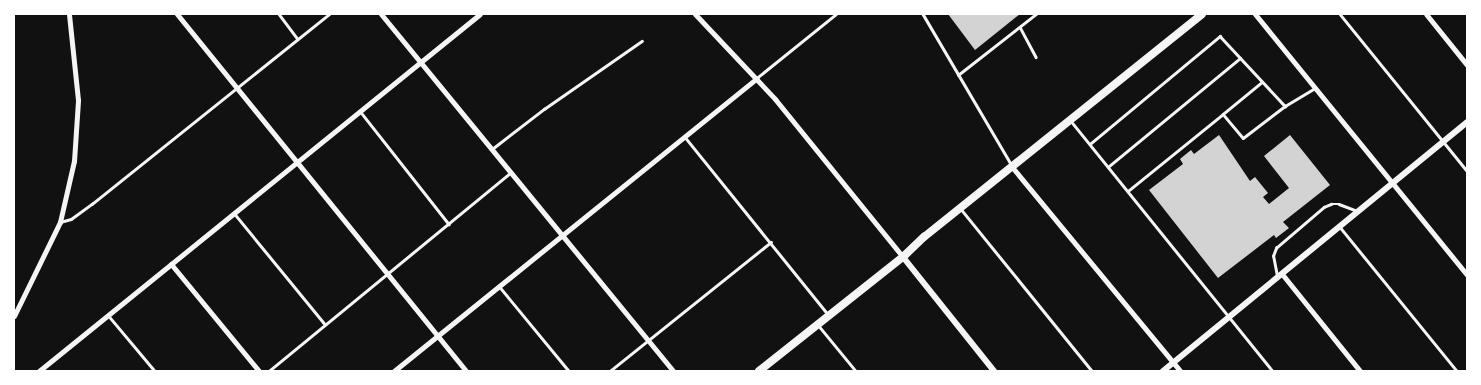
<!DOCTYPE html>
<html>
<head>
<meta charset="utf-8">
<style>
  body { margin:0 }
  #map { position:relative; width:1481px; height:385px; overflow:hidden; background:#111; font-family:Ubuntu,sans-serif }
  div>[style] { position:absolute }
  .building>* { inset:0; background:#d3d3d3 }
  .service>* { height:2.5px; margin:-1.25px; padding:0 1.25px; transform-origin:1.25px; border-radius:1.25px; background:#f5f5f5 }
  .minor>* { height:5px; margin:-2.5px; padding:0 2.5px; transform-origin:2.5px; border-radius:2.5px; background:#f5f5f5 }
  .tertiary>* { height:6px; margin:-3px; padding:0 3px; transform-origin:3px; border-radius:3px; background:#f5f5f5 }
  .secondary>* { height:8px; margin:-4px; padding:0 4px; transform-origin:4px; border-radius:4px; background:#f5f5f5 }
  span { translate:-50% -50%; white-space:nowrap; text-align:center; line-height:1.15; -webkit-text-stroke:4px #fff; paint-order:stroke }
  .frame { position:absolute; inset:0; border:15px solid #fff; pointer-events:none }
</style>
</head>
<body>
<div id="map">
  <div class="building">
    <i style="clip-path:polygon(948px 14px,1020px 14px,975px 50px)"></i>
    <i style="clip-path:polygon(1219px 135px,1250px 181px,1255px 177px,1268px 193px,1263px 197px,1269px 204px,1289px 188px,1264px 156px,1290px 135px,1330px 185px,1283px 222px,1289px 228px,1276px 238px,1274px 235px,1218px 278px,1149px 190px,1183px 164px,1180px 159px,1191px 150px,1194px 154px)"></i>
  </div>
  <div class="service">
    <i style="left:279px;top:14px;width:31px;rotate:53deg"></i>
    <i style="left:923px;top:14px;width:176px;rotate:59.6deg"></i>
    <i style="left:1340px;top:14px;width:202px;rotate:51deg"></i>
    <i style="left:1020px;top:27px;width:34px;rotate:62deg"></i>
    <i style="left:958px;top:75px;width:99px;rotate:-38deg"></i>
    <i style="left:758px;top:77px;width:100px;rotate:-38.9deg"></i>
    <i style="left:360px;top:111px;width:144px;rotate:51.8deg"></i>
    <i style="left:1223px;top:114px;width:50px;rotate:-39.4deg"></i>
    <i style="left:1071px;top:121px;width:321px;rotate:51.1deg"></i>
    <i style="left:685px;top:137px;width:228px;rotate:51.1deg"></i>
    <i style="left:1090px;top:144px;width:169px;rotate:-39.7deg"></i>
    <i style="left:1220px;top:36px;width:96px;rotate:47.1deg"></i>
    <i style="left:492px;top:149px;width:66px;rotate:-37.6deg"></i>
    <i style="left:544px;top:109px;width:119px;rotate:-34.8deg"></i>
    <i style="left:1108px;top:167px;width:171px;rotate:-39.5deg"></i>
    <i style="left:1128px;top:191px;width:122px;rotate:-39deg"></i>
    <i style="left:1223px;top:114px;width:31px;rotate:50deg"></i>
    <i style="left:1243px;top:138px;width:53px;rotate:-37.3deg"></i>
    <i style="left:1285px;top:106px;width:35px;rotate:-31deg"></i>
    <i style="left:961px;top:209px;width:208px;rotate:51deg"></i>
    <i style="left:234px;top:213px;width:144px;rotate:50.7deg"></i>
    <i style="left:60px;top:222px;width:11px;rotate:-15deg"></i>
    <i style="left:71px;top:219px;width:26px;rotate:-36deg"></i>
    <i style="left:92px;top:204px;width:304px;rotate:-38.7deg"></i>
    <i style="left:1340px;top:227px;width:186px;rotate:50.9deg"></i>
    <i style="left:1277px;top:276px;width:20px;rotate:-101deg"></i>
    <i style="left:1273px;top:256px;width:9px;rotate:-69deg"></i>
    <i style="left:1276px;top:248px;width:63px;rotate:-40.5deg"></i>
    <i style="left:1324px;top:207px;width:8px;rotate:-23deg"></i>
    <i style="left:1331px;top:204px;width:8px"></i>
    <i style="left:1339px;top:204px;width:19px;rotate:21deg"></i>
    <i style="left:499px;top:286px;width:110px;rotate:50.5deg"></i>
    <i style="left:108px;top:315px;width:73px;rotate:50deg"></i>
    <i style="left:819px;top:326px;width:58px;rotate:50.6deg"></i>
    <i style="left:269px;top:371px;width:312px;rotate:-39.4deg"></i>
    <i style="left:610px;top:371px;width:206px;rotate:-38.7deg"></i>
  </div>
  <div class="minor">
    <i style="left:177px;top:14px;width:459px;rotate:51deg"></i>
    <i style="left:381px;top:14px;width:461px;rotate:50.7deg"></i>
    <i style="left:695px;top:14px;width:117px;rotate:46.7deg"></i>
    <i style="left:775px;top:99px;width:203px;rotate:51deg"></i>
    <i style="left:1255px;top:14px;width:336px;rotate:50.9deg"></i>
    <i style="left:1426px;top:14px;width:65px;rotate:51.2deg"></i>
    <i style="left:1012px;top:167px;width:264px;rotate:50.5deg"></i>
    <i style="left:171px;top:264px;width:139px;rotate:50.6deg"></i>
    <i style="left:1282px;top:274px;width:124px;rotate:51.2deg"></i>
    <i style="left:14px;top:316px;width:105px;rotate:-63.9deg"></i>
    <i style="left:60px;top:222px;width:63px;rotate:-77.1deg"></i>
    <i style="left:74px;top:161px;width:61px;rotate:-86.2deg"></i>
    <i style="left:78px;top:100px;width:86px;rotate:-96deg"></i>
    <i style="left:39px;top:371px;width:567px;rotate:-38.99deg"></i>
    <i style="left:394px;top:371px;width:466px;rotate:-38.9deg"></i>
  </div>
  <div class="tertiary">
    <i style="left:903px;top:257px;width:146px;rotate:51.4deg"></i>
    <i style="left:1163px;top:371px;width:393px;rotate:-39.3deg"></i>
  </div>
  <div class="secondary">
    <i style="left:759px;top:371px;width:184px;rotate:-38.4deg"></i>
    <i style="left:903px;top:257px;width:29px;rotate:-44deg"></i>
    <i style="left:924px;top:237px;width:356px;rotate:-38.7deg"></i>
  </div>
  <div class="frame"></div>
</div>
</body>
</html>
